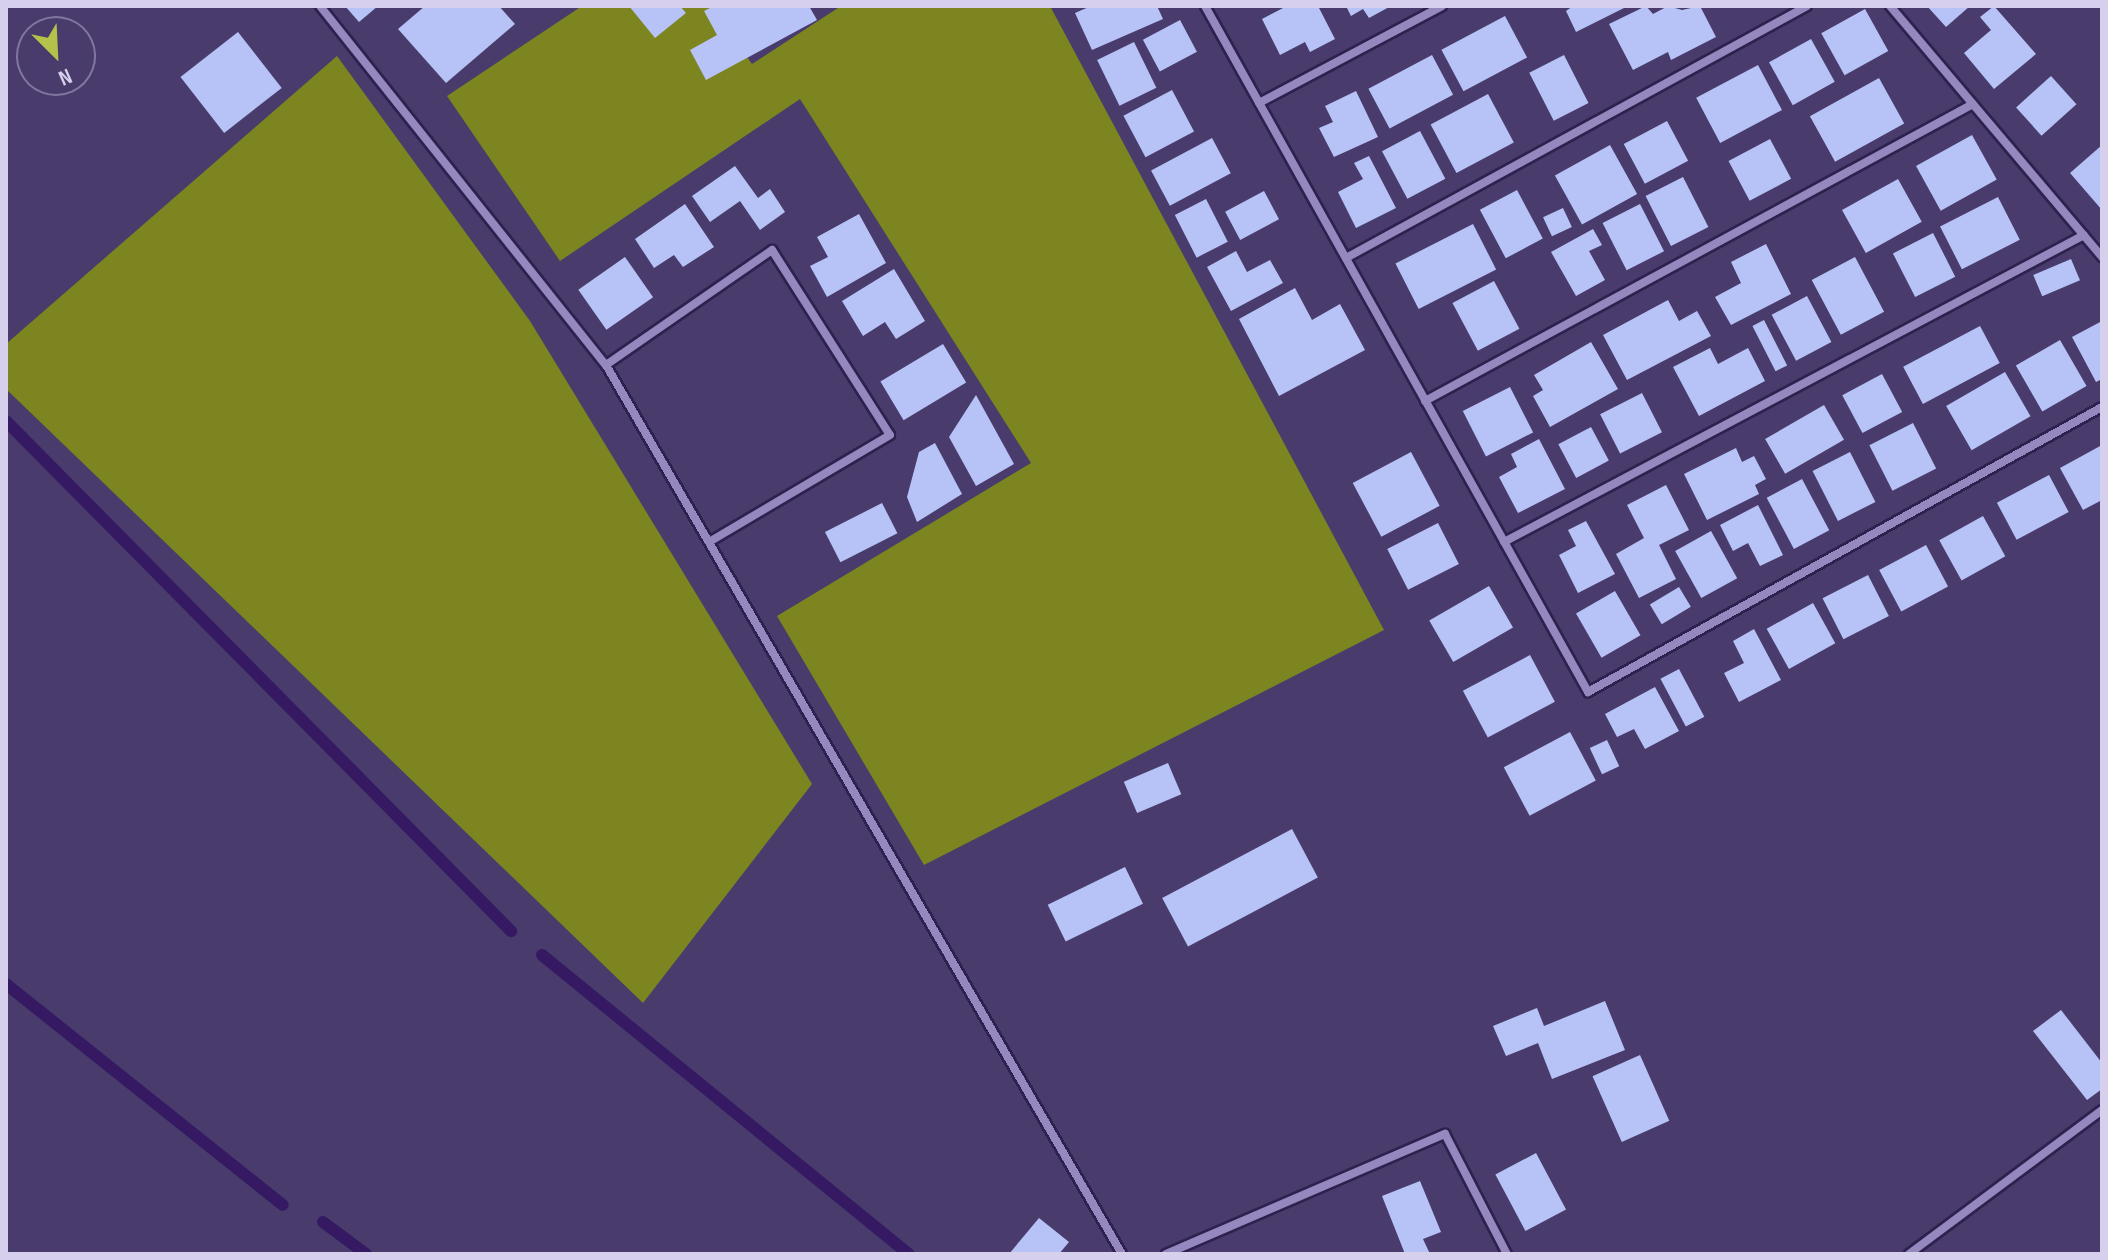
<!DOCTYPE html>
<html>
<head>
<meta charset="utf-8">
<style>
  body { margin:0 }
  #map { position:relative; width:2108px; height:1260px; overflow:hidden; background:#493c6c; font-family:"Sofia Sans Condensed",sans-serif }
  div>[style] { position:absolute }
  .forest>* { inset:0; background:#7c851f }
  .stream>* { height:12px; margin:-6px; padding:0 6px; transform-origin:6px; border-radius:6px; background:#351a63 }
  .building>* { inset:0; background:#b7c3f6; transform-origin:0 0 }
  .roads { filter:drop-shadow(2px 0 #2f214f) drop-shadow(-2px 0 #2f214f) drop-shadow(0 2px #2f214f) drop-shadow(0 -2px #2f214f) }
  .street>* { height:8px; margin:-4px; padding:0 4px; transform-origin:4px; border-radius:4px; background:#9588be }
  span { translate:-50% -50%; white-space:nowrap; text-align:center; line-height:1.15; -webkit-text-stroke:8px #493c6c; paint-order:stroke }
  .frame { position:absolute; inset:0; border:8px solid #d6d0ed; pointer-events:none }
  .north { position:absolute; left:16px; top:16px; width:80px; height:80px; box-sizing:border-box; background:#493c6c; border:2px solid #8177a0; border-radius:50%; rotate:156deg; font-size:22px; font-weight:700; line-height:32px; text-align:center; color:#d6d0ed }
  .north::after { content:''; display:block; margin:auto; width:28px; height:36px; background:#b5c249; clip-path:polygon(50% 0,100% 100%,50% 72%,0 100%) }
</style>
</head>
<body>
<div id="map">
  <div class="forest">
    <i style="clip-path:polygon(582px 6px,711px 6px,752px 64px,841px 6px,1050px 6px,1384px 630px,924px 865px,777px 616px,1031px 463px,800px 99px,560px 261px,447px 96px)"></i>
    <i style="clip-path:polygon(337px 56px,530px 321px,812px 784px,643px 1003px,6px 389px,6px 344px)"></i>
  </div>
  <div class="stream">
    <i style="left:6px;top:421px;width:718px;rotate:45.28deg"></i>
    <i style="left:542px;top:955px;width:473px;rotate:39.2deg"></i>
    <i style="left:6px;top:984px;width:354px;rotate:38.6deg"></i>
    <i style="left:323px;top:1222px;width:54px;rotate:36.7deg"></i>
  </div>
  <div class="building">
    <i style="clip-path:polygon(345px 6px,378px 6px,359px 22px)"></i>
    <i style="clip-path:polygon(425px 6px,499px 6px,515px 24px,446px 83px,398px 29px)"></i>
    <i style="clip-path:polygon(629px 6px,680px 6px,686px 13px,655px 38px)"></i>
    <i style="clip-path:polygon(714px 6px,809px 6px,817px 20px,706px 80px,690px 50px,717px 35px,704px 11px)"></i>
    <i style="clip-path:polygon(1091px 6px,1157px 6px,1163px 19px,1092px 50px,1075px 13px)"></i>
    <i style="clip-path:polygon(1287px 6px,1318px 6px,1335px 39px,1310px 52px,1305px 42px,1280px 55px,1262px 19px)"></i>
    <i style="clip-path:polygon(1346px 6px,1391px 6px,1369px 18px,1363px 9px,1351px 16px)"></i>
    <i style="clip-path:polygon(1573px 6px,1628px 6px,1576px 32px,1566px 11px)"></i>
    <i style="clip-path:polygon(1646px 6px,1653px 14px,1668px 6px,1682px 10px,1700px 6px,1716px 37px,1671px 60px,1668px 52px,1633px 70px,1609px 24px)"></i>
    <i style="clip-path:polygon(1927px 6px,1970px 6px,1946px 27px)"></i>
    <i style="clip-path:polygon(1994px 6px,2036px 54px,1994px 89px,1964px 53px,1991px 30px,1980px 17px)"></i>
    <i style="left:1865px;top:9px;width:48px;height:50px;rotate:61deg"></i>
    <i style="left:1505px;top:16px;width:47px;height:72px;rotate:62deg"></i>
    <i style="left:1180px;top:20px;width:36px;height:42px;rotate:62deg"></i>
    <i style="left:238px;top:32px;width:71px;height:73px;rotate:52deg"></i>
    <i style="left:1811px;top:39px;width:49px;height:48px;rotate:61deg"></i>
    <i style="left:1134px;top:42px;width:51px;height:41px;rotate:64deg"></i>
    <i style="left:1432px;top:55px;width:45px;height:72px;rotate:62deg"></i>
    <i style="left:1564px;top:55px;width:54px;height:39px;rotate:63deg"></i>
    <i style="left:1758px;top:65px;width:51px;height:70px;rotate:62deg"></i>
    <i style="left:2051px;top:76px;width:38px;height:47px;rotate:48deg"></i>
    <i style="left:1879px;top:78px;width:52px;height:79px;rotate:61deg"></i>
    <i style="left:1172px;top:90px;width:47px;height:55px;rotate:62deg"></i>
    <i style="clip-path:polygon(1356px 91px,1378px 137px,1334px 157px,1319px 128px,1333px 122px,1325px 106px)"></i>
    <i style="left:1488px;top:94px;width:55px;height:65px;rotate:62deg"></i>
    <i style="left:1667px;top:121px;width:45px;height:49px;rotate:62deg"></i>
    <i style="left:1420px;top:131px;width:54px;height:43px;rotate:62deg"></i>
    <i style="left:1972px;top:135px;width:51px;height:64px;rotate:61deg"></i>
    <i style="left:1212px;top:138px;width:40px;height:69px;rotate:62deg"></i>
    <i style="left:1770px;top:139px;width:45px;height:47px;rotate:62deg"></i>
    <i style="left:1610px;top:145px;width:56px;height:63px;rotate:61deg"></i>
    <i style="clip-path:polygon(2102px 145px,2102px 210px,2070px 173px)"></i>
    <i style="clip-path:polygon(1369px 156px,1396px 208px,1356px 228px,1338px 192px,1363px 179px,1354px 163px)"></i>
    <i style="clip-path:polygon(735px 166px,758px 198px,770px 189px,785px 212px,760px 230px,740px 201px,710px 222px,692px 196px)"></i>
    <i style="left:1683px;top:177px;width:56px;height:42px;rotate:63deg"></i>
    <i style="left:1898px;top:179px;width:49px;height:64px;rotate:61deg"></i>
    <i style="left:1517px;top:190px;width:55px;height:42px;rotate:62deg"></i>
    <i style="left:1264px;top:191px;width:32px;height:44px;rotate:62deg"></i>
    <i style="left:1998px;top:197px;width:48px;height:65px;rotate:63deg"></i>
    <i style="left:1206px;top:199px;width:48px;height:35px;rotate:63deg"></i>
    <i style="clip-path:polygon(685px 204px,714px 247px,683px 267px,674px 255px,654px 268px,635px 239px)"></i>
    <i style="left:1640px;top:204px;width:53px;height:42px;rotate:63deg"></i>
    <i style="left:1563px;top:208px;width:21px;height:22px;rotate:65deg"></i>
    <i style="clip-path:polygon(859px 214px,886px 263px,827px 297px,810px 266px,828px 257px,817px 237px)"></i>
    <i style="left:1473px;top:224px;width:51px;height:87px;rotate:63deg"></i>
    <i style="clip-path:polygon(1593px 229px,1602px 245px,1589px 251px,1605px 280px,1576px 296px,1551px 252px)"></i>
    <i style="left:1933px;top:233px;width:49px;height:45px;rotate:63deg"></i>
    <i style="clip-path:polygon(1766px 244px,1791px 294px,1731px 325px,1715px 297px,1741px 283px,1731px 262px)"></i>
    <i style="clip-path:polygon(1236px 251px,1247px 272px,1270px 260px,1283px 283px,1231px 311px,1207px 267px)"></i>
    <i style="left:625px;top:257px;width:49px;height:57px;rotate:55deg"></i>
    <i style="left:1855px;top:257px;width:62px;height:49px;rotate:62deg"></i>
    <i style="left:2071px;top:259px;width:23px;height:41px;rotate:67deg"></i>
    <i style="clip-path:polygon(894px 269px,925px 321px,896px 339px,885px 322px,863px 336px,842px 301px)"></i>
    <i style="left:1494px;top:281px;width:54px;height:47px;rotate:62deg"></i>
    <i style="clip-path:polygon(1295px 288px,1312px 320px,1340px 304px,1365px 350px,1279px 396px,1239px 319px)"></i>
    <i style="left:1807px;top:296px;width:52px;height:40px;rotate:62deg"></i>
    <i style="clip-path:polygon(1668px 300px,1679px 321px,1697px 311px,1711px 336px,1627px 380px,1603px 335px)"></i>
    <i style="left:1764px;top:320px;width:51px;height:13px;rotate:63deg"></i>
    <i style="clip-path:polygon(2102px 321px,2102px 379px,2096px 382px,2072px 337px)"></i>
    <i style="left:1980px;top:326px;width:42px;height:87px;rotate:62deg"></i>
    <i style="left:2060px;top:340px;width:53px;height:51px;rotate:60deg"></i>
    <i style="clip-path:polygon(1591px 342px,1618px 389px,1550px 427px,1533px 396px,1543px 390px,1534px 375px)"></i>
    <i style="left:943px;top:344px;width:45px;height:73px;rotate:59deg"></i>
    <i style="clip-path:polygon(1710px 348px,1718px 364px,1748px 348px,1765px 381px,1699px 416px,1673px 367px)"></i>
    <i style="left:2005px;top:372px;width:51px;height:68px;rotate:60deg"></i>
    <i style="left:1882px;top:374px;width:43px;height:45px;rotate:62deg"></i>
    <i style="left:1510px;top:387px;width:51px;height:53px;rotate:63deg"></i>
    <i style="left:1642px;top:393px;width:44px;height:47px;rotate:63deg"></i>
    <i style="clip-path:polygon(976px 395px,1014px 464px,976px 486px,949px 437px)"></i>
    <i style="left:1824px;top:405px;width:40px;height:68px;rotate:60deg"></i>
    <i style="left:1913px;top:423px;width:51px;height:49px;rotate:63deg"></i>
    <i style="left:1591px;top:427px;width:38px;height:37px;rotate:62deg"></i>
    <i style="clip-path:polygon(1539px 439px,1565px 489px,1518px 513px,1499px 477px,1517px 467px,1511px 454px)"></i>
    <i style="clip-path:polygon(935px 443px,962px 494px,917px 522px,907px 497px,919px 452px)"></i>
    <i style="clip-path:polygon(2102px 445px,2102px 500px,2083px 510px,2060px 468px)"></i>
    <i style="clip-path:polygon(1736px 448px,1742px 462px,1754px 456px,1766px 479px,1755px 485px,1759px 494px,1707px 520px,1684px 474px)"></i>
    <i style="left:1411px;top:452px;width:61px;height:66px;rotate:62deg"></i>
    <i style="left:1850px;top:452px;width:56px;height:42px;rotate:63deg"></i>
    <i style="left:2049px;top:475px;width:42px;height:59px;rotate:62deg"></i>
    <i style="left:1802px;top:479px;width:58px;height:40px;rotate:62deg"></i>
    <i style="clip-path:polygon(1666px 485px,1689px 530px,1659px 545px,1676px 579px,1639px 598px,1616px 554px,1644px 538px,1627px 505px)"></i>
    <i style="left:882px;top:503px;width:34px;height:64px;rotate:63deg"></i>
    <i style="clip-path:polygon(1758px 505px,1783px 555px,1760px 566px,1748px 543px,1733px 551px,1720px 525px)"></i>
    <i style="left:1983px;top:516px;width:46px;height:50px;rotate:61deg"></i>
    <i style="clip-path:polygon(1586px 521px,1615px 574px,1578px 593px,1559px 555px,1576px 546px,1568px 530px)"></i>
    <i style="left:1438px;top:523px;width:46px;height:57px;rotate:63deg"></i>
    <i style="left:1711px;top:531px;width:54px;height:41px;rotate:61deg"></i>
    <i style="left:1926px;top:545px;width:47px;height:53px;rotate:62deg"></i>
    <i style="left:1868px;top:575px;width:46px;height:51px;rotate:63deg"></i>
    <i style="left:1489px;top:586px;width:48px;height:69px;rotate:60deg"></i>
    <i style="left:1679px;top:587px;width:23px;height:34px;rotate:59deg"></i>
    <i style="left:1615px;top:591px;width:51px;height:45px;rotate:60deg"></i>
    <i style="left:1813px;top:603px;width:46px;height:53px;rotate:61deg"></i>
    <i style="clip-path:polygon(1754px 629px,1781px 680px,1739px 702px,1724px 673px,1744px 663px,1733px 641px)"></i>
    <i style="left:1530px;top:655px;width:53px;height:76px;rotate:62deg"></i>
    <i style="left:1679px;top:669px;width:54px;height:21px;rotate:62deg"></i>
    <i style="clip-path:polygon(1655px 687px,1679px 731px,1645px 749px,1634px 729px,1617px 737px,1605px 714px)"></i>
    <i style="left:1570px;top:732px;width:55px;height:75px;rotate:62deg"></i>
    <i style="left:1607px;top:740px;width:29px;height:19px;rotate:65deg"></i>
    <i style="left:1168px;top:763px;width:34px;height:48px;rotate:67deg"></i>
    <i style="left:1292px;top:829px;width:55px;height:147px;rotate:62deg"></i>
    <i style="left:1125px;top:867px;width:41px;height:86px;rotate:64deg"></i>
    <i style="clip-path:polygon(1605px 1001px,1625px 1050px,1552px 1079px,1538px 1043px,1506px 1056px,1493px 1026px,1537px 1008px,1544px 1026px)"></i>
    <i style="clip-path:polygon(2061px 1010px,2102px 1063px,2102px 1089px,2087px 1100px,2033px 1031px)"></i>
    <i style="left:1640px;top:1055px;width:72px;height:52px;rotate:66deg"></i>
    <i style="left:1536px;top:1153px;width:64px;height:46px;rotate:62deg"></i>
    <i style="clip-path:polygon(1420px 1181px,1441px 1232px,1423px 1239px,1430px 1254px,1405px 1254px,1382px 1196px)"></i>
    <i style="clip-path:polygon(1039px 1218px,1069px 1242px,1059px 1254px,1009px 1254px)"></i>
  </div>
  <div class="roads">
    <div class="street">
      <i style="left:320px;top:6px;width:459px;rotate:51.5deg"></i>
      <i style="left:606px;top:365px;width:1028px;rotate:59.87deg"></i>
      <i style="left:1205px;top:6px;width:786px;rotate:60.82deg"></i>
      <i style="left:1588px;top:692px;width:588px;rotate:-29.01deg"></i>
      <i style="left:1890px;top:6px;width:329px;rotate:49.8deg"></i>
      <i style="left:1259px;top:103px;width:207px;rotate:-27.9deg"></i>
      <i style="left:1346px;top:258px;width:525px;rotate:-28.66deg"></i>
      <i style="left:606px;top:365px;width:202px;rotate:-34.7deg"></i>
      <i style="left:772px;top:250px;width:219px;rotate:57.5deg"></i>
      <i style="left:890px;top:435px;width:208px;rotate:149.4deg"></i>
      <i style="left:1425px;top:401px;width:623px;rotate:-28.46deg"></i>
      <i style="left:1504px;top:542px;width:656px;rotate:-27.89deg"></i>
      <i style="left:1166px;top:1254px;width:304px;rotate:-23.3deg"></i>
      <i style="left:1445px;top:1134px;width:135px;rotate:62.7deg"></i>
      <i style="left:1909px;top:1254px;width:241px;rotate:-36.7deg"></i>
    </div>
  </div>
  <div class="frame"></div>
  <div class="north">N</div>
</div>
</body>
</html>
